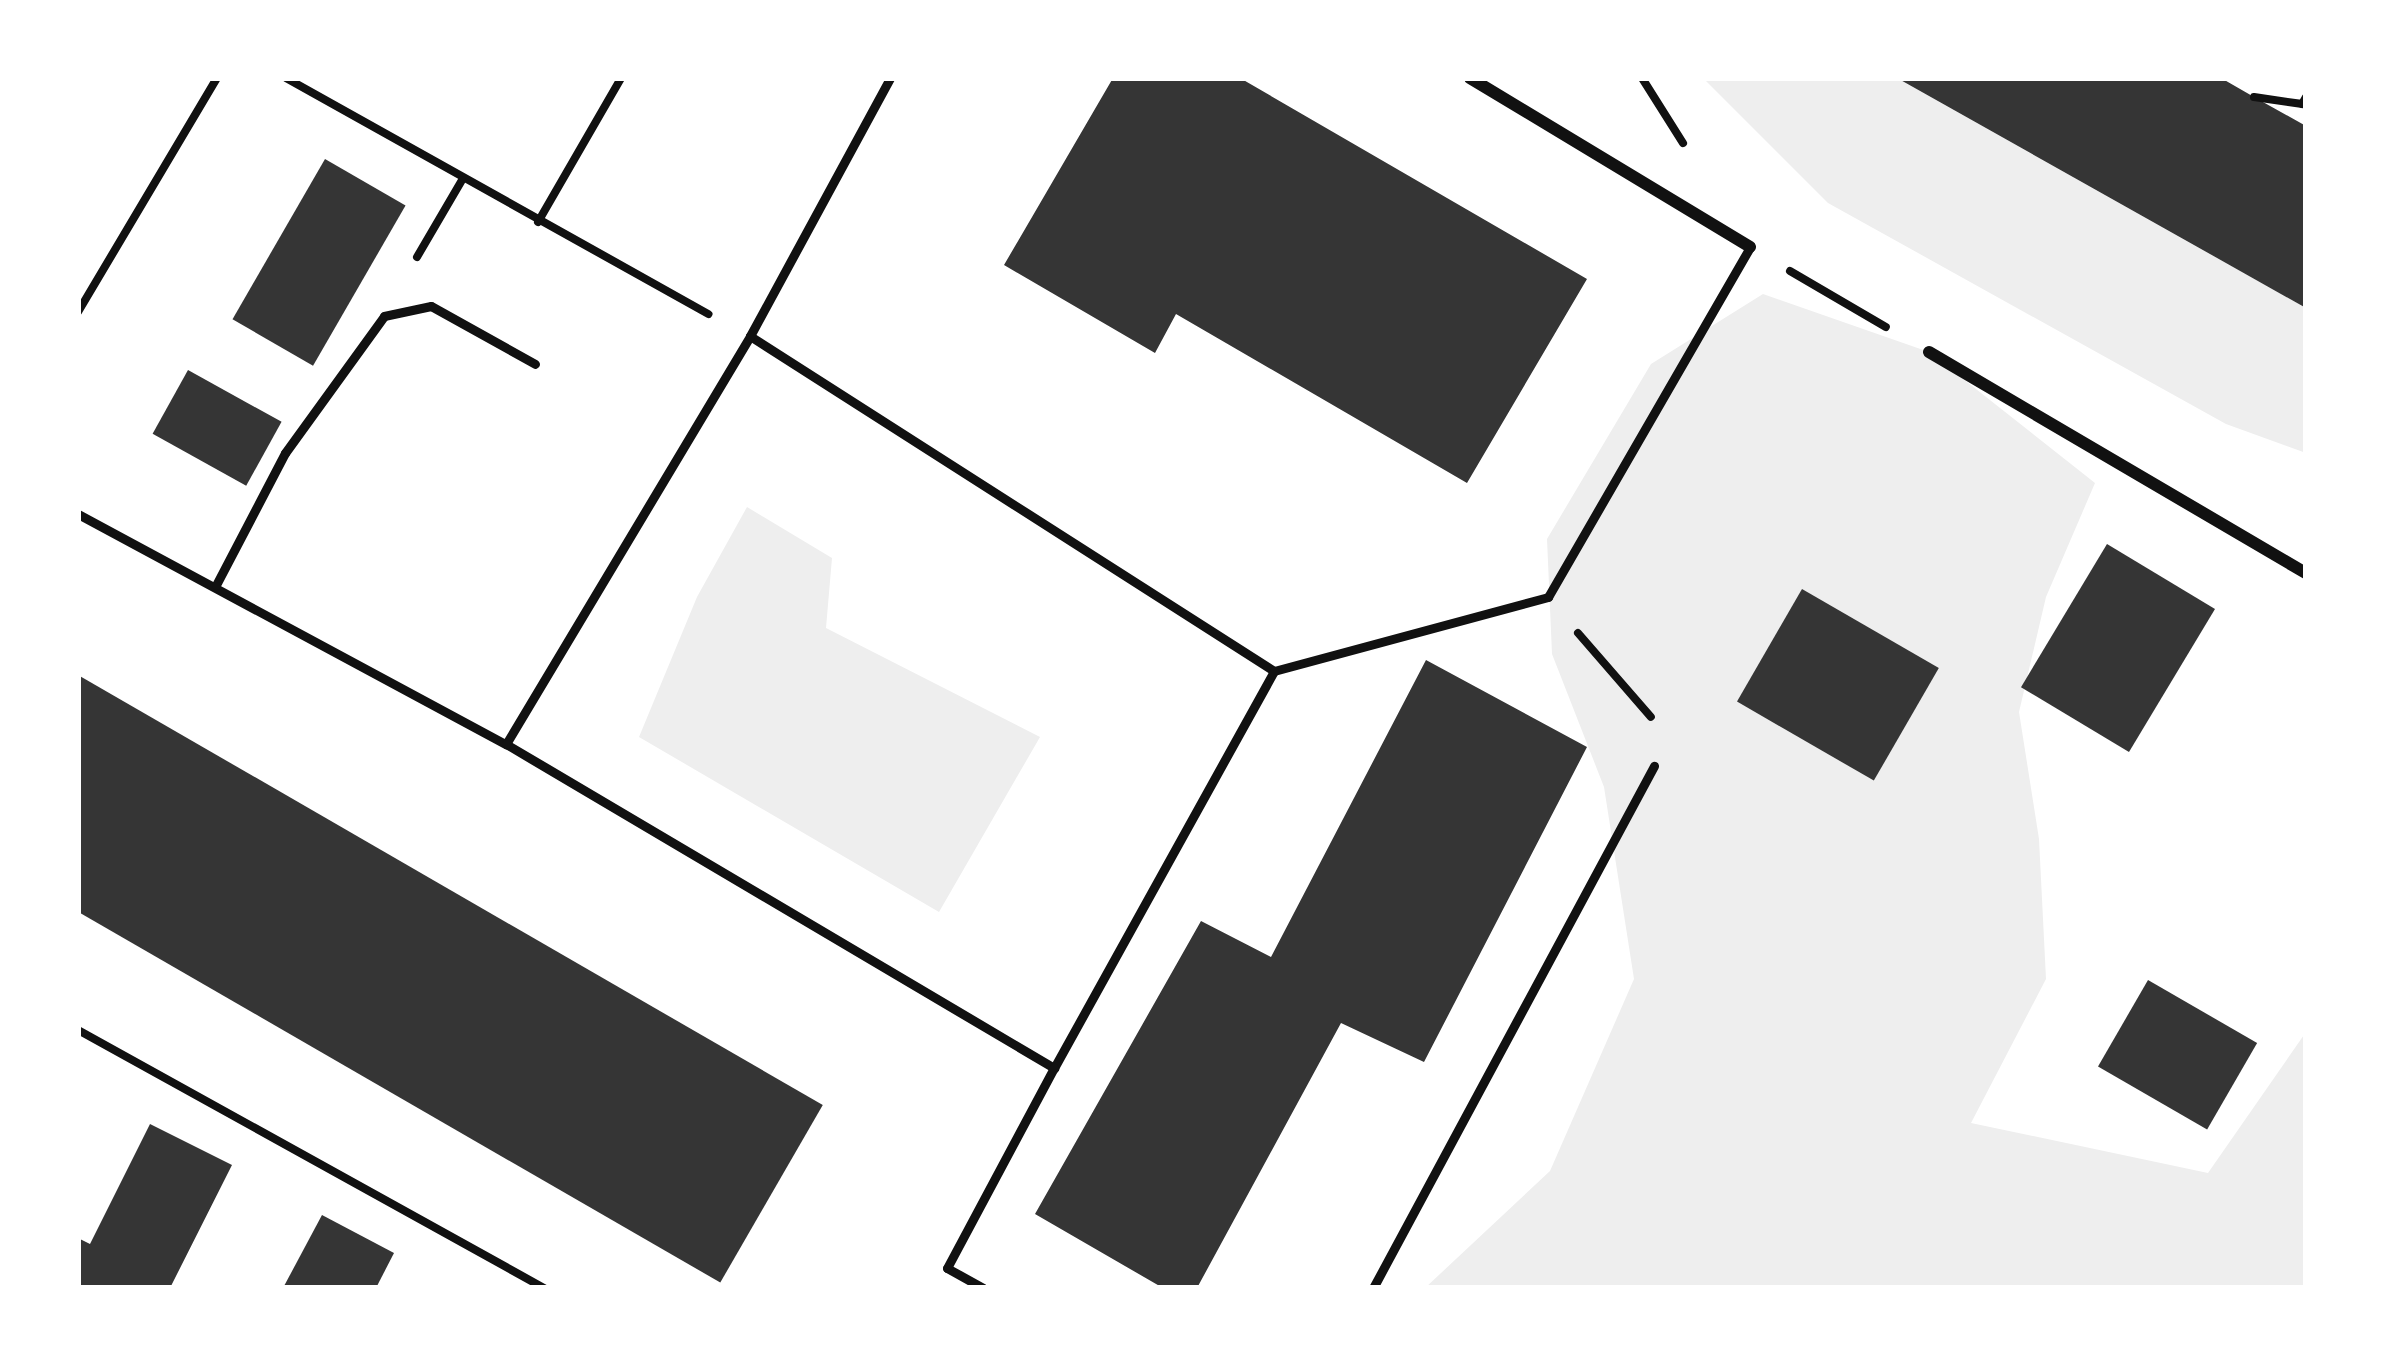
<!DOCTYPE html>
<html>
<head>
<meta charset="utf-8">
<style>
  body { margin:0 }
  #map { position:relative; width:2384px; height:1366px; overflow:hidden; background:#fff; font-family:"Fira Sans Condensed",sans-serif }
  div>[style] { position:absolute }
  .green>* { inset:0; background:#eee }
  .building>* { inset:0; background:#353535; transform-origin:0 0 }
  .path>* { height:8px; margin:-4px; padding:0 4px; transform-origin:4px; border-radius:4px; background:#111 }
  .service>* { height:9px; margin:-4.5px; padding:0 4.5px; transform-origin:4.5px; border-radius:4.5px; background:#111 }
  .minor>* { height:12px; margin:-6px; padding:0 6px; transform-origin:6px; border-radius:6px; background:#111 }
  span { translate:-50% -50%; white-space:nowrap; text-align:center; line-height:1.15; -webkit-text-stroke:9px #fff; paint-order:stroke }
  .frame { position:absolute; inset:0; border:81px solid #fff; pointer-events:none }
</style>
</head>
<body>
<div id="map">
  <div class="green">
    <i style="clip-path:polygon(1703px 78px,1897px 78px,2306px 308px,2306px 453px,2226px 424px,1828px 203px)"></i>
    <i style="clip-path:polygon(1763px 294px,1929px 352px,2095px 483px,2046px 597px,2019px 712px,2039px 839px,2046px 979px,1971px 1123px,2208px 1173px,2306px 1032px,2306px 1288px,1425px 1288px,1550px 1171px,1634px 979px,1604px 787px,1552px 654px,1547px 539px,1651px 364px)"></i>
    <i style="clip-path:polygon(747px 507px,832px 558px,826px 628px,1040px 737px,939px 912px,639px 737px,697px 597px)"></i>
  </div>
  <div class="building">
    <i style="clip-path:polygon(1113px 78px,1240px 78px,1587px 279px,1467px 483px,1176px 314px,1155px 353px,1004px 265px)"></i>
    <i style="clip-path:polygon(1897px 78px,2221px 78px,2254px 97px,2306px 126px,2306px 308px)"></i>
    <i style="left:325px;top:159px;width:93px;height:185px;rotate:30deg"></i>
    <i style="left:188px;top:370px;width:107px;height:73px;rotate:29deg"></i>
    <i style="left:2107px;top:544px;width:126px;height:167px;rotate:31deg"></i>
    <i style="left:1802px;top:589px;width:158px;height:130px;rotate:30deg"></i>
    <i style="clip-path:polygon(1426px 660px,1587px 747px,1424px 1062px,1341px 1023px,1197px 1288px,1163px 1288px,1035px 1214px,1201px 921px,1271px 957px)"></i>
    <i style="left:78px;top:675px;width:860px;height:205px;rotate:30deg"></i>
    <i style="left:2148px;top:980px;width:126px;height:100px;rotate:30deg"></i>
    <i style="clip-path:polygon(150px 1124px,232px 1165px,170px 1288px,78px 1288px,78px 1238px,90px 1244px)"></i>
    <i style="clip-path:polygon(322px 1215px,394px 1253px,376px 1288px,283px 1288px)"></i>
  </div>
  <div class="path">
    <i style="left:286px;top:78px;width:484px;rotate:29.2deg"></i>
    <i style="left:1642px;top:78px;width:77px;rotate:57.8deg"></i>
    <i style="left:2254px;top:97px;width:49px;rotate:8.3deg"></i>
    <i style="left:2302px;top:104px;width:8px;rotate:-60deg"></i>
    <i style="left:538px;top:222px;width:166px;rotate:-60deg"></i>
    <i style="left:417px;top:257px;width:89px;rotate:-59.7deg"></i>
    <i style="left:1790px;top:271px;width:111px;rotate:30.3deg"></i>
    <i style="left:78px;top:312px;width:272px;rotate:-59.3deg"></i>
    <i style="left:1578px;top:633px;width:111px;rotate:49deg"></i>
    <i style="left:78px;top:1030px;width:533px;rotate:28.97deg"></i>
  </div>
  <div class="service">
    <i style="left:750px;top:336px;width:622px;rotate:32.59deg"></i>
    <i style="left:1274px;top:671px;width:284px;rotate:-15.1deg"></i>
    <i style="left:1548px;top:597px;width:404px;rotate:-60deg"></i>
    <i style="left:78px;top:514px;width:486px;rotate:28.3deg"></i>
    <i style="left:506px;top:744px;width:637px;rotate:30.59deg"></i>
    <i style="left:1054px;top:1068px;width:454px;rotate:-61deg"></i>
    <i style="left:216px;top:585px;width:149px;rotate:-62.4deg"></i>
    <i style="left:285px;top:453px;width:169px;rotate:-54.1deg"></i>
    <i style="left:384px;top:316px;width:48px;rotate:-12deg"></i>
    <i style="left:431px;top:306px;width:119px;rotate:29.1deg"></i>
    <i style="left:506px;top:744px;width:475px;rotate:-59.1deg"></i>
    <i style="left:750px;top:336px;width:294px;rotate:-61.5deg"></i>
    <i style="left:983px;top:1288px;width:41px;rotate:-150.9deg"></i>
    <i style="left:947px;top:1268px;width:227px;rotate:-61.9deg"></i>
    <i style="left:1373px;top:1288px;width:593px;rotate:-61.71deg"></i>
  </div>
  <div class="minor">
    <i style="left:1470px;top:78px;width:327px;rotate:31.1deg"></i>
    <i style="left:1929px;top:352px;width:437px;rotate:30.4deg"></i>
  </div>
  <div class="frame"></div>
</div>
</body>
</html>
